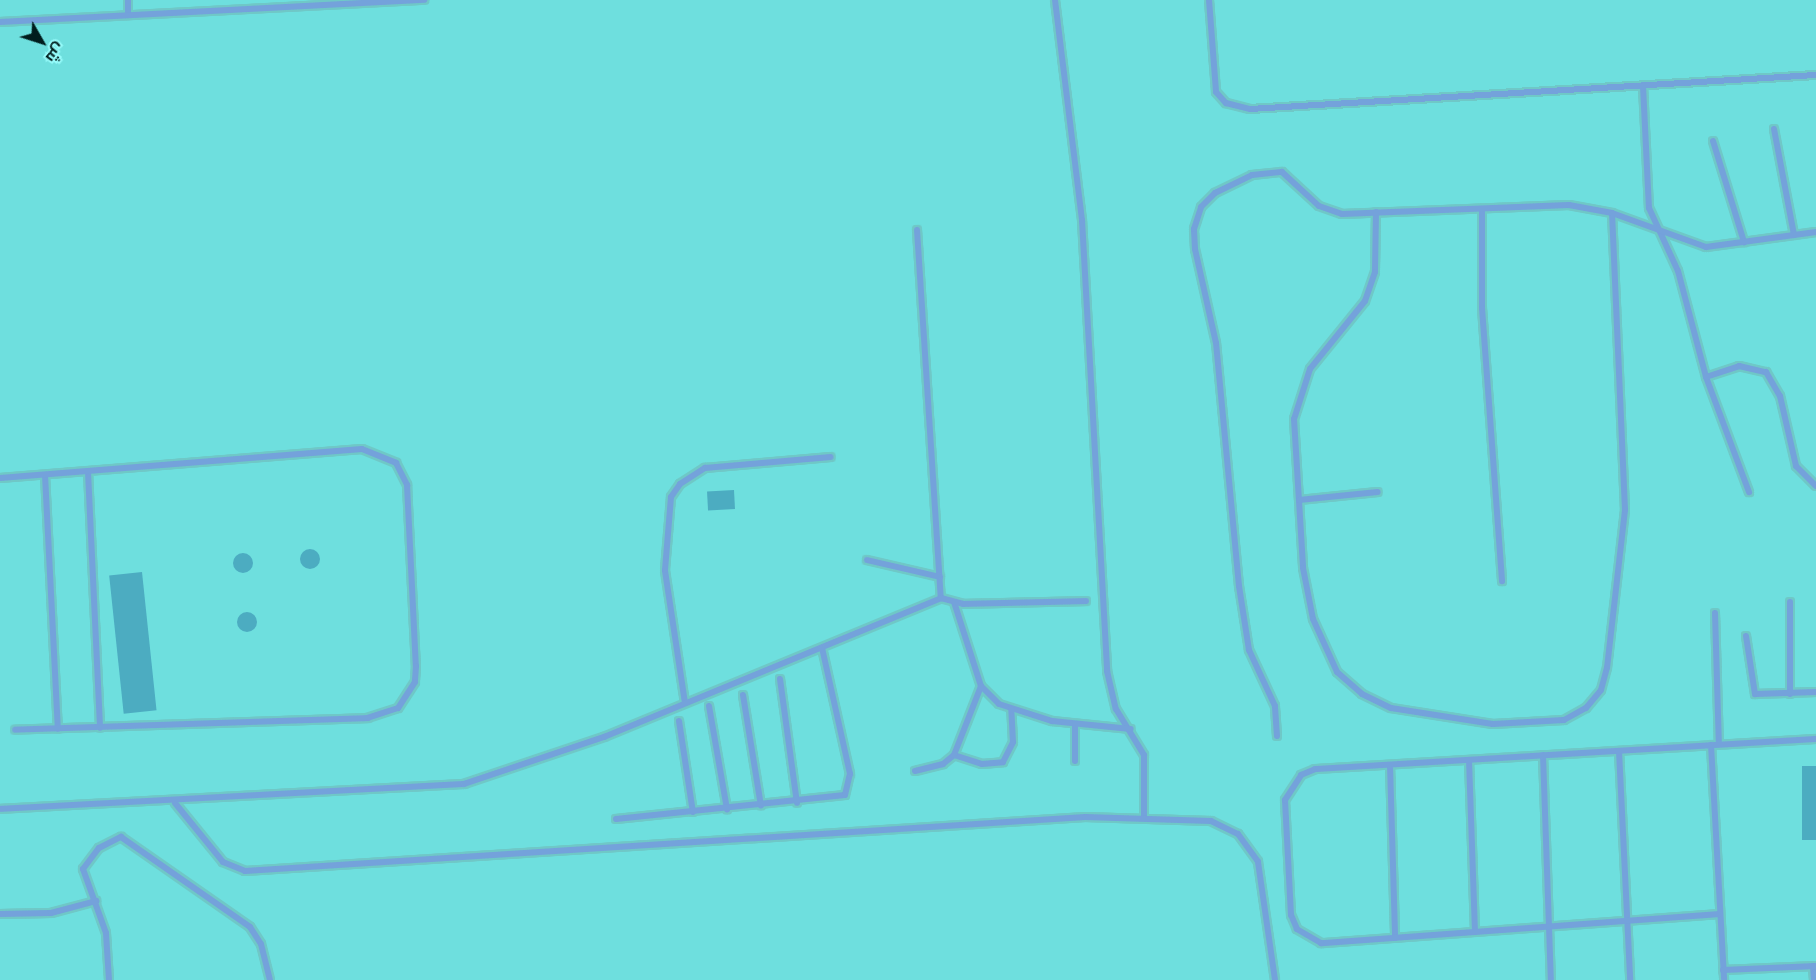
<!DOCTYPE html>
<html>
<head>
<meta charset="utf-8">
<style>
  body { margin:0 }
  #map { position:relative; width:1816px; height:980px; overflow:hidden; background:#87eeec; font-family:"IBM Plex Sans",Cairo,sans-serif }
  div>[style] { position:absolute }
  .built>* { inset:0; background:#6edfde; transform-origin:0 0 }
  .building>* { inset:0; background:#4cacc1; transform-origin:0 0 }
  .round { border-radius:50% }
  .roads { filter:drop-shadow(2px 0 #6fc8c7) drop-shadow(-2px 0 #6fc8c7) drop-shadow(0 2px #6fc8c7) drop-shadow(0 -2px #6fc8c7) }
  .service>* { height:6px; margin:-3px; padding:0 3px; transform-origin:3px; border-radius:3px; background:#74a2db }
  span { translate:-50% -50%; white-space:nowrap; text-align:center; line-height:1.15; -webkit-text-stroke:6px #95fbfa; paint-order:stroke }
  .north { position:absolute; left:12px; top:12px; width:60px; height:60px; -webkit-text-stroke:4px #95fbfa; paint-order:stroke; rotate:129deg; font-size:16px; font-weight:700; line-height:24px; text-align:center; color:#001d1d }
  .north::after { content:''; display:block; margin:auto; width:21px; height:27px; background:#001d1d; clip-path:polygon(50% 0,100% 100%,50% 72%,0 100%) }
</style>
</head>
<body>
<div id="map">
  <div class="built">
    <i style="left:0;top:0;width:1816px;height:980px"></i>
  </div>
  <div class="building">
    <i style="left:734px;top:490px;width:19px;height:27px;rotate:87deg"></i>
    <i class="round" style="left:300px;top:549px;width:20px;height:20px"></i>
    <i class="round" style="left:233px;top:553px;width:20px;height:20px"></i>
    <i style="left:142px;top:572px;width:139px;height:33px;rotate:84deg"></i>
    <i class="round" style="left:237px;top:612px;width:20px;height:20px"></i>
    <i style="left:1802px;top:766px;width:14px;height:74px"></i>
  </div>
  <div class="roads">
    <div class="service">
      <i style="left:128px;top:0;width:15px;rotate:90deg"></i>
      <i style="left:1055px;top:0;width:222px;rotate:83deg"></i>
      <i style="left:1082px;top:220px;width:452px;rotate:86.8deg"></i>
      <i style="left:1107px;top:671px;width:39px;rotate:77deg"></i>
      <i style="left:1116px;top:709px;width:54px;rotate:58.7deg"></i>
      <i style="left:1144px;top:755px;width:61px;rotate:90deg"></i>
      <i style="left:1209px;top:0;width:92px;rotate:85.6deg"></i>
      <i style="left:1216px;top:92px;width:15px;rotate:48deg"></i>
      <i style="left:1226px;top:103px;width:25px;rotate:14deg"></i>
      <i style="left:1250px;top:109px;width:567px;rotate:-3.44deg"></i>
      <i style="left:0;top:22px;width:425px;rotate:-3deg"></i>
      <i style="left:1643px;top:86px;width:122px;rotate:87.2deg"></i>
      <i style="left:1649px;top:208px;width:69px;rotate:65.3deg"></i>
      <i style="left:1678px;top:271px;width:110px;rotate:75.2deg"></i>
      <i style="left:1706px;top:377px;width:123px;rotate:69.5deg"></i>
      <i style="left:1774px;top:129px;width:108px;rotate:79.3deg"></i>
      <i style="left:1713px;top:141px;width:106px;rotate:72.9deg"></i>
      <i style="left:1482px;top:210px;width:98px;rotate:90deg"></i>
      <i style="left:1482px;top:308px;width:274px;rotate:85.8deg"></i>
      <i style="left:1376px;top:212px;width:60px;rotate:91deg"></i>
      <i style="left:1375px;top:272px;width:31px;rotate:109deg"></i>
      <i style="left:1365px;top:301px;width:87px;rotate:129deg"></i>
      <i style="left:1310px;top:369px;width:52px;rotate:107.7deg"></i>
      <i style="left:1294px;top:419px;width:149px;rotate:86.5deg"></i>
      <i style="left:1303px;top:568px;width:52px;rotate:78.9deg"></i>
      <i style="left:1313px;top:619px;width:58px;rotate:65.6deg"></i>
      <i style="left:1337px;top:672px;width:33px;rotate:41deg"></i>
      <i style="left:1362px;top:694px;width:32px;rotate:26deg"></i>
      <i style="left:1391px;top:708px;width:103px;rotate:8.9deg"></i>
      <i style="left:1493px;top:724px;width:71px;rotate:-3.2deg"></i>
      <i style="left:1564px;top:720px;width:25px;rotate:-29deg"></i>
      <i style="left:1586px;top:708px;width:23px;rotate:-50deg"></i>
      <i style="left:1601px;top:690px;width:23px;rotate:-75deg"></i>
      <i style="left:1607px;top:668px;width:159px;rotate:-83.5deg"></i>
      <i style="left:1625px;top:510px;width:297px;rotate:-92.5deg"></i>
      <i style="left:917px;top:230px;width:369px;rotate:86.3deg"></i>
      <i style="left:1706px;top:377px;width:35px;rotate:-18deg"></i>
      <i style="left:1739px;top:366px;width:28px;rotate:13deg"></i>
      <i style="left:1766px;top:372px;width:28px;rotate:60deg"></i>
      <i style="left:1780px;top:396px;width:72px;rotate:77.1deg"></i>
      <i style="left:1796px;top:466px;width:28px;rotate:45deg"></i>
      <i style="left:88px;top:472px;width:256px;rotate:87.3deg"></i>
      <i style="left:45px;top:475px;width:254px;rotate:87.1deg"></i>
      <i style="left:0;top:478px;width:363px;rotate:-4.6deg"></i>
      <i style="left:362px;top:449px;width:37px;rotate:22deg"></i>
      <i style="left:396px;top:463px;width:25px;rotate:63deg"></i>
      <i style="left:407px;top:485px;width:181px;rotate:87.2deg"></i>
      <i style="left:416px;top:666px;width:16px;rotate:94deg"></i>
      <i style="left:415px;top:682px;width:31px;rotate:123deg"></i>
      <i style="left:398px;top:708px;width:32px;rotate:162deg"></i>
      <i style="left:368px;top:718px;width:353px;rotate:178.1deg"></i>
      <i style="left:1299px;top:500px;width:79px;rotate:-5.8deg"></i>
      <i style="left:867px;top:560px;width:75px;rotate:13.1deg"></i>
      <i style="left:954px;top:602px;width:88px;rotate:72.2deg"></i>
      <i style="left:981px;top:686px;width:25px;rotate:45deg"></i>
      <i style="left:999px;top:704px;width:56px;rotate:17.8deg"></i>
      <i style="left:1052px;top:721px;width:79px;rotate:5.8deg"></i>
      <i style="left:1790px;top:602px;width:92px;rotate:90deg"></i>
      <i style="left:1715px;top:613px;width:131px;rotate:88.3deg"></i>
      <i style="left:1746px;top:636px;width:59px;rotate:81.2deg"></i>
      <i style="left:1755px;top:694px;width:61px;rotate:-1.9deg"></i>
      <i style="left:780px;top:679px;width:125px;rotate:82.2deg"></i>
      <i style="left:743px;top:695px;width:112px;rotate:80.8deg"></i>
      <i style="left:685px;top:703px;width:134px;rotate:-98.6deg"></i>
      <i style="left:665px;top:570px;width:73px;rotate:-85.3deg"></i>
      <i style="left:671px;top:497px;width:16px;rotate:-55deg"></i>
      <i style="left:680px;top:484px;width:30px;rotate:-33deg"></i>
      <i style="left:705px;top:468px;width:126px;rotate:-5deg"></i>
      <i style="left:709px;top:706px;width:105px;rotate:80.1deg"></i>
      <i style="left:679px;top:721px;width:92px;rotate:81.3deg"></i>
      <i style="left:1075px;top:724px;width:37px;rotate:90deg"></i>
      <i style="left:1277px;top:736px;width:30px;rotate:-94deg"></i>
      <i style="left:1275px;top:706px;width:62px;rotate:-114.9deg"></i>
      <i style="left:1249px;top:650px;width:65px;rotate:-98.9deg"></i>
      <i style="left:1239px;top:586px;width:244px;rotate:-95.4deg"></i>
      <i style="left:1216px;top:343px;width:96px;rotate:-102.6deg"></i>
      <i style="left:1195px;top:249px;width:20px;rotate:-93deg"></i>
      <i style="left:1194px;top:229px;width:23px;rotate:-72deg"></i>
      <i style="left:1201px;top:207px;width:20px;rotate:-45deg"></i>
      <i style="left:1215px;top:193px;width:41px;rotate:-25.9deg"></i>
      <i style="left:1252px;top:175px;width:30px;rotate:-6deg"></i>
      <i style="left:1282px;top:172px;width:50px;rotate:42.6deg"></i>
      <i style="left:1319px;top:206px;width:24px;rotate:19deg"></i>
      <i style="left:1342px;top:214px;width:227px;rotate:-2.3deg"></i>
      <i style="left:1569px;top:205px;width:44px;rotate:10.5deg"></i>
      <i style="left:1612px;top:213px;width:100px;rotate:19.9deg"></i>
      <i style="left:1706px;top:247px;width:111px;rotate:-7.8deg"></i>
      <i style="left:1711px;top:745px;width:235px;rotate:86.8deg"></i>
      <i style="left:1619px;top:751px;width:229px;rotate:87.2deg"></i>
      <i style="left:954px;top:755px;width:29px;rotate:18deg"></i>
      <i style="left:982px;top:764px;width:21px;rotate:-5deg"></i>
      <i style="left:1003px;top:762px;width:22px;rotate:-63deg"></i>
      <i style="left:1013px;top:742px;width:33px;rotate:-93deg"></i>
      <i style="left:1543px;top:755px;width:225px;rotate:88deg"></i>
      <i style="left:1469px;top:760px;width:172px;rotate:88deg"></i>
      <i style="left:1390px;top:765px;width:173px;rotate:88.3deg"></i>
      <i style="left:915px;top:771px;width:29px;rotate:-14deg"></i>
      <i style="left:943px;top:764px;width:14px;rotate:-39deg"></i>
      <i style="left:954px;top:755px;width:74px;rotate:-68.6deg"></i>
      <i style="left:175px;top:803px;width:76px;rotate:50.9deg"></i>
      <i style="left:223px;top:862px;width:24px;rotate:22deg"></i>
      <i style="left:245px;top:871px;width:842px;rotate:-3.68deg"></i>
      <i style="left:1085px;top:817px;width:126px;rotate:1.8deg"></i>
      <i style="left:1211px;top:821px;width:30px;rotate:26deg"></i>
      <i style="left:1238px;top:834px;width:34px;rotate:54deg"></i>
      <i style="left:1258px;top:862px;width:119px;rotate:81.8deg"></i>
      <i style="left:0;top:809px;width:465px;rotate:-3.1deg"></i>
      <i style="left:464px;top:784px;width:148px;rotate:-18.6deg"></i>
      <i style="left:604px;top:737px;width:365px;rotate:-22.4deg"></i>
      <i style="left:941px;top:598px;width:23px;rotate:15deg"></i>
      <i style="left:963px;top:604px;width:123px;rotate:-1.4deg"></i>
      <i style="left:616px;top:819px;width:230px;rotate:-6deg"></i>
      <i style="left:845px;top:795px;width:22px;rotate:-77deg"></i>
      <i style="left:850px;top:774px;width:129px;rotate:-102.5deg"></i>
      <i style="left:0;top:914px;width:51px;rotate:-1.1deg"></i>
      <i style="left:51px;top:913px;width:47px;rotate:-14.9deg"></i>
      <i style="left:1720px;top:914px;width:400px;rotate:175.8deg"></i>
      <i style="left:1321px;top:943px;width:28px;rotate:-150deg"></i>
      <i style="left:1297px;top:929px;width:15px;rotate:-113deg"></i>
      <i style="left:1291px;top:915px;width:115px;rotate:-93deg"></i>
      <i style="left:1285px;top:800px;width:30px;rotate:-57deg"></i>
      <i style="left:1301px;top:775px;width:15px;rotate:-23deg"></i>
      <i style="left:1315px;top:769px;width:502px;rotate:-3.43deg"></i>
      <i style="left:1813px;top:966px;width:14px;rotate:86deg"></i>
      <i style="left:1723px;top:970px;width:93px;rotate:-2.5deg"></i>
      <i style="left:109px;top:980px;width:47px;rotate:-93.7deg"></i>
      <i style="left:106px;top:933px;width:68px;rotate:-109.8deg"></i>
      <i style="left:83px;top:869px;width:26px;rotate:-53deg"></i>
      <i style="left:99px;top:848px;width:25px;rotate:-27deg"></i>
      <i style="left:121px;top:837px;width:157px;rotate:34.9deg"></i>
      <i style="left:250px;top:927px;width:20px;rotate:57deg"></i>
      <i style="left:261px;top:944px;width:37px;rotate:76deg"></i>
    </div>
  </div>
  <div class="north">ش</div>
</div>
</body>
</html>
